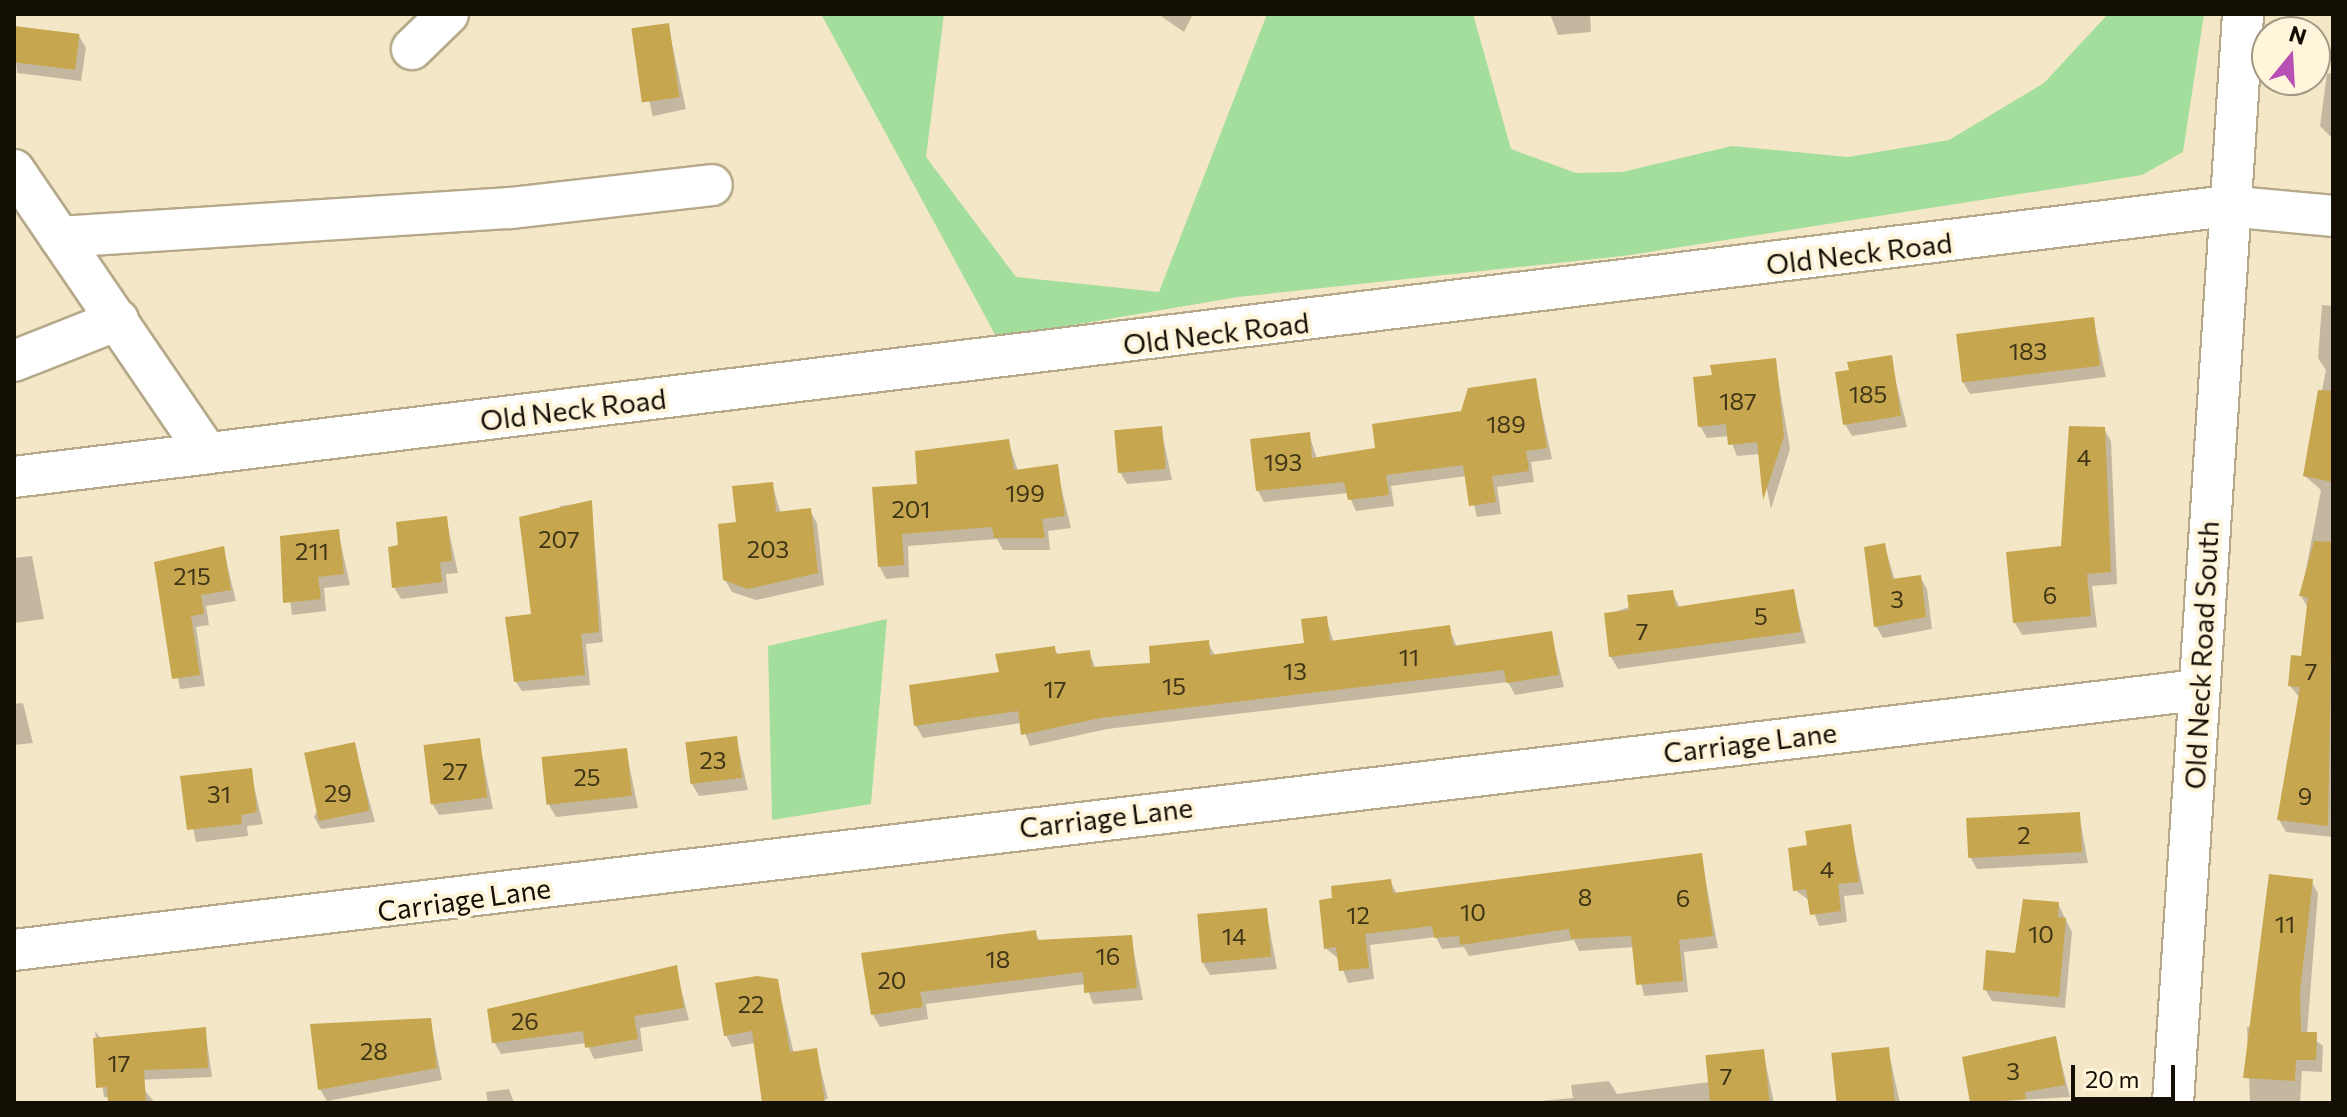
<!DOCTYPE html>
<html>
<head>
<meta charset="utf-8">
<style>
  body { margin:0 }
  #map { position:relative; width:2347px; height:1117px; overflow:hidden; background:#f4e7c7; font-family:Commissioner,sans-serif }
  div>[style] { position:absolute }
  .green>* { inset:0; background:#a4de9c }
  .shadow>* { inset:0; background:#0003; transform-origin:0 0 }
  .building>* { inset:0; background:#c6a64e; transform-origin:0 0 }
  .roads { filter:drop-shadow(2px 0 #b5a98a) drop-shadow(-2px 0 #b5a98a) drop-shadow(0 2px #b5a98a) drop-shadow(0 -2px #b5a98a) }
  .minor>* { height:40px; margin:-20px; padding:0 20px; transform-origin:20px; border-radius:20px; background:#fff }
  span { translate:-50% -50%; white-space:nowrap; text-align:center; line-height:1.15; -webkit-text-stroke:8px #fff5db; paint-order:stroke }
  .number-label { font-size:24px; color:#403517 }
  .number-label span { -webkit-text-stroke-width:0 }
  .street-label { font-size:28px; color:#130f05 }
  .frame { position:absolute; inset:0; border:16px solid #130f05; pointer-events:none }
  .north { position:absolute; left:2251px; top:16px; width:80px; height:80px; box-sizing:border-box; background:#fff5db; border:2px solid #a19985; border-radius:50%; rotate:18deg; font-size:22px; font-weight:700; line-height:32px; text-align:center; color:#130f05 }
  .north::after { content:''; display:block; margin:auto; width:28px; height:36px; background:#b850b3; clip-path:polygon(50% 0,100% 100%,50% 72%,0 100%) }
  .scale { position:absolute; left:2071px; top:1065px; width:104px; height:36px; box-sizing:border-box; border:4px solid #130f05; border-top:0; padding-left:10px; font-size:24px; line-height:28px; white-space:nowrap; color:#130f05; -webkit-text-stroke:6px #fff5db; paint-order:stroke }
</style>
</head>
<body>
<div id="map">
  <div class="green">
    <i style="clip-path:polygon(821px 14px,944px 14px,926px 157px,1016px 277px,1159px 292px,1267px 14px,1473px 14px,1511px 149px,1576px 173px,1622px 172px,1732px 146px,1848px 157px,1949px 140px,2044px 83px,2108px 14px,2204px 14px,2183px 152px,2142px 175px,1623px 256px,1238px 297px,997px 338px)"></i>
    <i style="clip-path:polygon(887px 619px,871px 804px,772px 820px,768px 646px)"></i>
  </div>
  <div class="shadow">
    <i style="clip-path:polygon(1158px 14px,1193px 14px,1184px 32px)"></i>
    <i style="clip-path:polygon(1550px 14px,1590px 14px,1591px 32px,1558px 35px)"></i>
    <i style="left:668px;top:25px;width:86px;height:34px;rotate:78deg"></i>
    <i style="clip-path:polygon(14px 28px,79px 36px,86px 48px,81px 81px,17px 73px)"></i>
    <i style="clip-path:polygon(2327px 73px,2333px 74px,2333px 139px,2320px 126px)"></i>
    <i style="clip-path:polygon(2322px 305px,2333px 306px,2333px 837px,2286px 832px,2279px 820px,2300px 698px,2290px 686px,2303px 659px,2308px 608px,2301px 596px,2321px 490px,2305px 476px,2326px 370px,2318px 358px)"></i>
    <i style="clip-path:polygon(2093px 319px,2106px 377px,1970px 394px,1963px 382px)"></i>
    <i style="clip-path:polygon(1890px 358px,1907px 427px,1852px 436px,1845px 424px)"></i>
    <i style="clip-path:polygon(1775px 361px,1790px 449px,1771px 509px,1760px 454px,1737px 456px,1729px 436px,1707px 438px,1700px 426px)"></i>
    <i style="clip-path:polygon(1535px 380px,1552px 459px,1531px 462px,1534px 482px,1497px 487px,1501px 514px,1477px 517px,1467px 476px,1391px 486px,1394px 506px,1356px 511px,1348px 493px,1264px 502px,1258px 491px,1309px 434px,1317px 459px,1377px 450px)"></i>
    <i style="clip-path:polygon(1161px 428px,1172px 480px,1127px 484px,1120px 472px)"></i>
    <i style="clip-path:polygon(2104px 429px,2111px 441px,2117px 584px,2092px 586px,2097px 627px,2022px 635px,2015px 623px,2063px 548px)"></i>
    <i style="clip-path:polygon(1008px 441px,1018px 471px,1056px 466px,1071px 528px,1048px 531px,1050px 550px,1003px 550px,997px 539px,908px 546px,909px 577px,886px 579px,880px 567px,920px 485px)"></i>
    <i style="clip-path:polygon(772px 484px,781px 514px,810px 511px,817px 523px,824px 585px,756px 600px,732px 592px,725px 580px,738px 524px)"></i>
    <i style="clip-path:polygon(591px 502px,603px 642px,586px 644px,590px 685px,522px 691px,516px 682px,560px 506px)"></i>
    <i style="clip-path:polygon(446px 518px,458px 573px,446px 574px,448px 593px,401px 599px,394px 587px,400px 547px)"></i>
    <i style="clip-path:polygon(338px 531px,350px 585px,324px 588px,326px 611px,292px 615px,282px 537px)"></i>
    <i style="clip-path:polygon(1884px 545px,1895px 580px,1920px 577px,1927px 589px,1932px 629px,1883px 638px,1876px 626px)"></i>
    <i style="clip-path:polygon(223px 548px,236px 601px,206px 606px,209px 625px,196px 627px,205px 686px,180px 689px,156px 563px)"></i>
    <i style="clip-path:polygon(32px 556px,44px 619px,14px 623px,14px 558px)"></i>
    <i style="clip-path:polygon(1793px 591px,1806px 643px,1618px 669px,1611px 657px,1606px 615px,1672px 592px,1680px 608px)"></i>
    <i style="clip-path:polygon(1326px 618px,1334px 643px,1449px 628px,1457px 647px,1551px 633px,1564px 687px,1515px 695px,1508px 682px,1107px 729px,1030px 746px,1021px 723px,923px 738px,916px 726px,1054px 648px,1059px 656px,1089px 652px,1096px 669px,1152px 665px,1208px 642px,1215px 656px,1306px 644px)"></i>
    <i style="clip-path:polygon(23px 703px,33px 743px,14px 745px,14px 704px)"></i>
    <i style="clip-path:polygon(736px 738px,748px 790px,699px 796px,692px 784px)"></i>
    <i style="clip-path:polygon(479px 740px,493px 809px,439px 815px,432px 803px)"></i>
    <i style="clip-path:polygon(354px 744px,375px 822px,321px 829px,314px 817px)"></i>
    <i style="clip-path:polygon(626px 750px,638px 808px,556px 817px,549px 805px)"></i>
    <i style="clip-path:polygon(250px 770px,263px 824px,247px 826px,248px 836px,196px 842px,183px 778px)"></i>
    <i style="clip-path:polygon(2079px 814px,2088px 863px,1977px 869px,1970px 857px)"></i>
    <i style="clip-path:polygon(1850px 826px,1864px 894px,1844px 896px,1847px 922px,1819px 926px,1810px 901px,1795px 890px,1809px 847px)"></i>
    <i style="clip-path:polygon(1701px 855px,1718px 948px,1684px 952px,1688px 992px,1644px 996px,1634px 947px,1579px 951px,1574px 940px,1469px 956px,1464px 947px,1442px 949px,1436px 937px,1370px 945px,1374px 979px,1348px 983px,1339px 959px,1325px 948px,1390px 881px,1397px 894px)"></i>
    <i style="clip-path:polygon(2311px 881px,2318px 893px,2307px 1034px,2323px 1046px,2322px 1072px,2302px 1071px,2300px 1103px,2250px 1103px,2247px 1027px,2254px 1028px)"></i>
    <i style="clip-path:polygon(2058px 904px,2072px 932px,2065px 1008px,1992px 1001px,1985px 989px)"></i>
    <i style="clip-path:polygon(1266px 910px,1277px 969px,1210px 975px,1203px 963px)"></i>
    <i style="clip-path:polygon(1035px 932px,1040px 942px,1131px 937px,1143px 1000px,1093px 1004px,1086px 984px,926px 1004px,928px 1019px,880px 1027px,873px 1015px)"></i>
    <i style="clip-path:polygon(676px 968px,689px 1020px,640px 1028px,643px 1051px,594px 1059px,587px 1043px,501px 1054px,494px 1042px)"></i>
    <i style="clip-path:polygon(777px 981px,794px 1054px,816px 1050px,828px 1099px,767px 1103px,755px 1043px,732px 1047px,726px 1035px)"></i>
    <i style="clip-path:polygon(430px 1020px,442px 1080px,327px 1101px,320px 1089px)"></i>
    <i style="clip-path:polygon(205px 1029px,212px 1077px,136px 1080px,155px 1103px,104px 1097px,95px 1031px,102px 1040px)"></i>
    <i style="clip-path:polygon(2055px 1038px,2070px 1097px,1972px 1103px,1964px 1058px)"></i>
    <i style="clip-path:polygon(1888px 1049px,1900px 1103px,1838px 1103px)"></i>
    <i style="clip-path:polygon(1763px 1051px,1774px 1103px,1519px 1103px,1573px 1098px,1571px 1085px,1609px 1081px,1617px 1094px,1709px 1082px)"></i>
    <i style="clip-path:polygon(509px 1089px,514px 1103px,488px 1103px,486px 1092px)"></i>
  </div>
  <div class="building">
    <i style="left:669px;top:23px;width:75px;height:38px;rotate:82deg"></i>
    <i style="left:14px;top:26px;width:66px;height:36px;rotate:7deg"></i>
    <i style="left:2094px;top:317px;width:49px;height:139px;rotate:83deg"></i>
    <i style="clip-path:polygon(1892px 355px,1901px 416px,1843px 425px,1835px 372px,1849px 370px,1847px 362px)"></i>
    <i style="clip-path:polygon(1776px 358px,1784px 436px,1763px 500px,1757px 442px,1728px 445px,1726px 424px,1698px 427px,1693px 377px,1712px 375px,1710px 365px)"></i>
    <i style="clip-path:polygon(1536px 378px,1547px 448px,1526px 451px,1529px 471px,1492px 476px,1496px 502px,1469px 506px,1463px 465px,1386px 475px,1389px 495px,1348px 500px,1344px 482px,1256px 491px,1250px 439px,1310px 432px,1312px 458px,1375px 448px,1372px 424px,1461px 411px,1468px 388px)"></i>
    <i style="clip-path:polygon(2318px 390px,2333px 391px,2333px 482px,2303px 476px)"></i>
    <i style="left:1162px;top:426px;width:43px;height:48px;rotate:85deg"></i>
    <i style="clip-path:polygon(2069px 426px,2105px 427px,2111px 572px,2087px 574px,2091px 616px,2013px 623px,2006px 552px,2061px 546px)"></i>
    <i style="clip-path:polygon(1009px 439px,1014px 470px,1058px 464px,1065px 516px,1042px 519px,1045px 538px,994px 538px,992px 527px,902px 534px,904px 565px,878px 567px,872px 487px,917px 484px,915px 451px)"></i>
    <i style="clip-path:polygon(773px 482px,776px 512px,811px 508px,818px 573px,748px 589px,723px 580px,718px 524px,736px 522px,732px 486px)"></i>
    <i style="clip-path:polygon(592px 500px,599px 632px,581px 634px,585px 675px,514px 682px,505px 617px,531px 614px,519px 517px)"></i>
    <i style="clip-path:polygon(447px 516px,452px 561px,440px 562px,442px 582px,392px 588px,388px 547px,398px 545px,396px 522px)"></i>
    <i style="clip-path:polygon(339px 529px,344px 574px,318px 577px,321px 599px,283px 603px,280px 536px)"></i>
    <i style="clip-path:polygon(2314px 541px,2333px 542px,2328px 826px,2277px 820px,2300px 687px,2288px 686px,2291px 655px,2301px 656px,2308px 597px,2299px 596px)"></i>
    <i style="clip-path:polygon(1885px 543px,1892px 579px,1921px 575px,1926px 617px,1874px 627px,1864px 547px)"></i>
    <i style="clip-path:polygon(224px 546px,231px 590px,201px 595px,204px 614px,191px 616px,200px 675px,172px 679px,154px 562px)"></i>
    <i style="clip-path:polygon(1794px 589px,1801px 632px,1609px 657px,1604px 613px,1629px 610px,1627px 595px,1673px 590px,1676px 607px)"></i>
    <i style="clip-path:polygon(1327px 616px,1330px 641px,1450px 625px,1453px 646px,1552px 631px,1559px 675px,1506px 683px,1504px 670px,1100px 718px,1021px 735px,1018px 711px,914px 726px,909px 685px,999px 672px,995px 654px,1055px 646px,1056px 654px,1090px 650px,1092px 667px,1150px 663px,1149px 646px,1209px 640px,1210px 655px,1304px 643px,1301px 619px)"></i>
    <i style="left:737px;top:736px;width:42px;height:52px;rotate:83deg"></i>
    <i style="left:480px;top:738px;width:60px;height:57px;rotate:83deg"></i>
    <i style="left:355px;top:742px;width:70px;height:52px;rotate:78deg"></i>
    <i style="left:627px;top:748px;width:48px;height:86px;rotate:84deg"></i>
    <i style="clip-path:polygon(252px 768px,257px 812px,241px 815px,242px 824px,187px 830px,180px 776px)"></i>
    <i style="left:2080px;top:812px;width:40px;height:114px;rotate:87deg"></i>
    <i style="clip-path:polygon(1851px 824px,1859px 882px,1838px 884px,1841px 911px,1810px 915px,1806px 889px,1793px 891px,1788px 848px,1807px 845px,1805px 831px)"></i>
    <i style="clip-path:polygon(1702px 853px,1713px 936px,1679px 940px,1683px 981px,1636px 985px,1631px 936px,1571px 939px,1569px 929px,1460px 945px,1459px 936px,1434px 938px,1432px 926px,1365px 934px,1369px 968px,1339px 971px,1336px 947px,1324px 949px,1319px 900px,1332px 898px,1331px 886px,1391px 879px,1393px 893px)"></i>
    <i style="clip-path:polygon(2269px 874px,2313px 879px,2300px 991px,2301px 1032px,2317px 1032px,2316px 1060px,2296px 1060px,2295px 1081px,2243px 1078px)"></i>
    <i style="clip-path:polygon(2023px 899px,2059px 902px,2058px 917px,2066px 918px,2059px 997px,1983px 990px,1986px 950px,2015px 953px)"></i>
    <i style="left:1267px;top:908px;width:49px;height:70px;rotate:85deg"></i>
    <i style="clip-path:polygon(1036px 930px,1037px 940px,1132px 935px,1137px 988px,1084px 993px,1083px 972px,920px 992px,923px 1007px,871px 1015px,861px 953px)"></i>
    <i style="clip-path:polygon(677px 965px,684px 1008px,634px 1016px,638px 1039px,585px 1048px,583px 1031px,492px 1043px,487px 1009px)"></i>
    <i style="clip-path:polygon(757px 976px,778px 979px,790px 1052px,817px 1048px,825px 1103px,762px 1103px,752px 1031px,724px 1036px,715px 983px)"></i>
    <i style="clip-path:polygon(431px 1018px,437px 1068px,318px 1090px,310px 1024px)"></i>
    <i style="clip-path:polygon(206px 1027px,208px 1068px,144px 1070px,146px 1103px,108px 1103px,107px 1087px,96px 1088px,93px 1038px)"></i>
    <i style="clip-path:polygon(2056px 1036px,2065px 1085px,2025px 1092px,2026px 1099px,1970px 1103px,1962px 1057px)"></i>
    <i style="left:1889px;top:1047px;width:56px;height:58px;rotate:84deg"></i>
    <i style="left:1764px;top:1049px;width:54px;height:59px;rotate:84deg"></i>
  </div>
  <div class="roads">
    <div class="minor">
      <i style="left:412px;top:49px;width:50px;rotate:-44.2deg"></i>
      <i style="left:14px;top:170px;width:343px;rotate:55.7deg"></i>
      <i style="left:60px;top:237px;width:451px;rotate:-3.7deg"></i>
      <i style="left:510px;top:208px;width:203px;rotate:-6.5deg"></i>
      <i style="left:14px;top:361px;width:112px;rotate:-21.5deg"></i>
      <i style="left:14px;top:477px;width:2229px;rotate:-6.98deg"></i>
      <i style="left:2226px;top:206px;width:107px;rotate:5.3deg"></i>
      <i style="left:14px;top:950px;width:2200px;rotate:-6.79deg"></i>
      <i style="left:2173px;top:1103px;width:1091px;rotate:-86.32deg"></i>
    </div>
  </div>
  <div class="number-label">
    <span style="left:2028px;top:351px">183</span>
    <span style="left:1868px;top:394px">185</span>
    <span style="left:1738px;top:401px">187</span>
    <span style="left:1506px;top:424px">189</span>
    <span style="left:2084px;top:457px">4</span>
    <span style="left:1283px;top:462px">193</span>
    <span style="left:1025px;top:493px">199</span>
    <span style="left:911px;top:509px">201</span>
    <span style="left:559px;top:539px">207</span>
    <span style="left:768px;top:549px">203</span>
    <span style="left:312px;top:551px">211</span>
    <span style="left:192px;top:576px">215</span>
    <span style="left:2050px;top:595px">6</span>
    <span style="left:1897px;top:599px">3</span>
    <span style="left:1761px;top:616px">5</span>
    <span style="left:1642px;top:631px">7</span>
    <span style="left:1409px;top:657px">11</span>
    <span style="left:1295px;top:671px">13</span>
    <span style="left:2311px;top:671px">7</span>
    <span style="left:1174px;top:686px">15</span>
    <span style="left:1055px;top:689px">17</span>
    <span style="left:713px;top:760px">23</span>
    <span style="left:455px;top:771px">27</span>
    <span style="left:587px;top:777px">25</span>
    <span style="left:338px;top:793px">29</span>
    <span style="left:219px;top:794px">31</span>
    <span style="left:2305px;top:796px">9</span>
    <span style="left:2024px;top:835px">2</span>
    <span style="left:1827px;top:869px">4</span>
    <span style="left:1585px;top:897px">8</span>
    <span style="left:1683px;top:898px">6</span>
    <span style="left:1473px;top:912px">10</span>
    <span style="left:1358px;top:915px">12</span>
    <span style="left:2285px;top:924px">11</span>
    <span style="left:2041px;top:934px">10</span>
    <span style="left:1234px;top:936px">14</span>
    <span style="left:1108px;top:956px">16</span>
    <span style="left:998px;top:959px">18</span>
    <span style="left:892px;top:980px">20</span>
    <span style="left:751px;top:1004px">22</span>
    <span style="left:525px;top:1021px">26</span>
    <span style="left:374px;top:1051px">28</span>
    <span style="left:119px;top:1063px">17</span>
    <span style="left:2013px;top:1071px">3</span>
    <span style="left:1726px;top:1076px">7</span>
  </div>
  <div class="street-label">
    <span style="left:1859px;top:253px;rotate:-7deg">Old Neck Road</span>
    <span style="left:1216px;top:333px;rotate:-7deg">Old Neck Road</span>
    <span style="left:573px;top:409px;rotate:-7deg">Old Neck Road</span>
    <span style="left:2201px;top:655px;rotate:-87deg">Old Neck Road South</span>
    <span style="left:1750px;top:742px;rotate:-7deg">Carriage Lane</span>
    <span style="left:1106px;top:817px;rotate:-7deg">Carriage Lane</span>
    <span style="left:464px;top:899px;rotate:-8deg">Carriage Lane</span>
  </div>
  <div class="frame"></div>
  <div class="north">N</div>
  <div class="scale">20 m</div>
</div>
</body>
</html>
